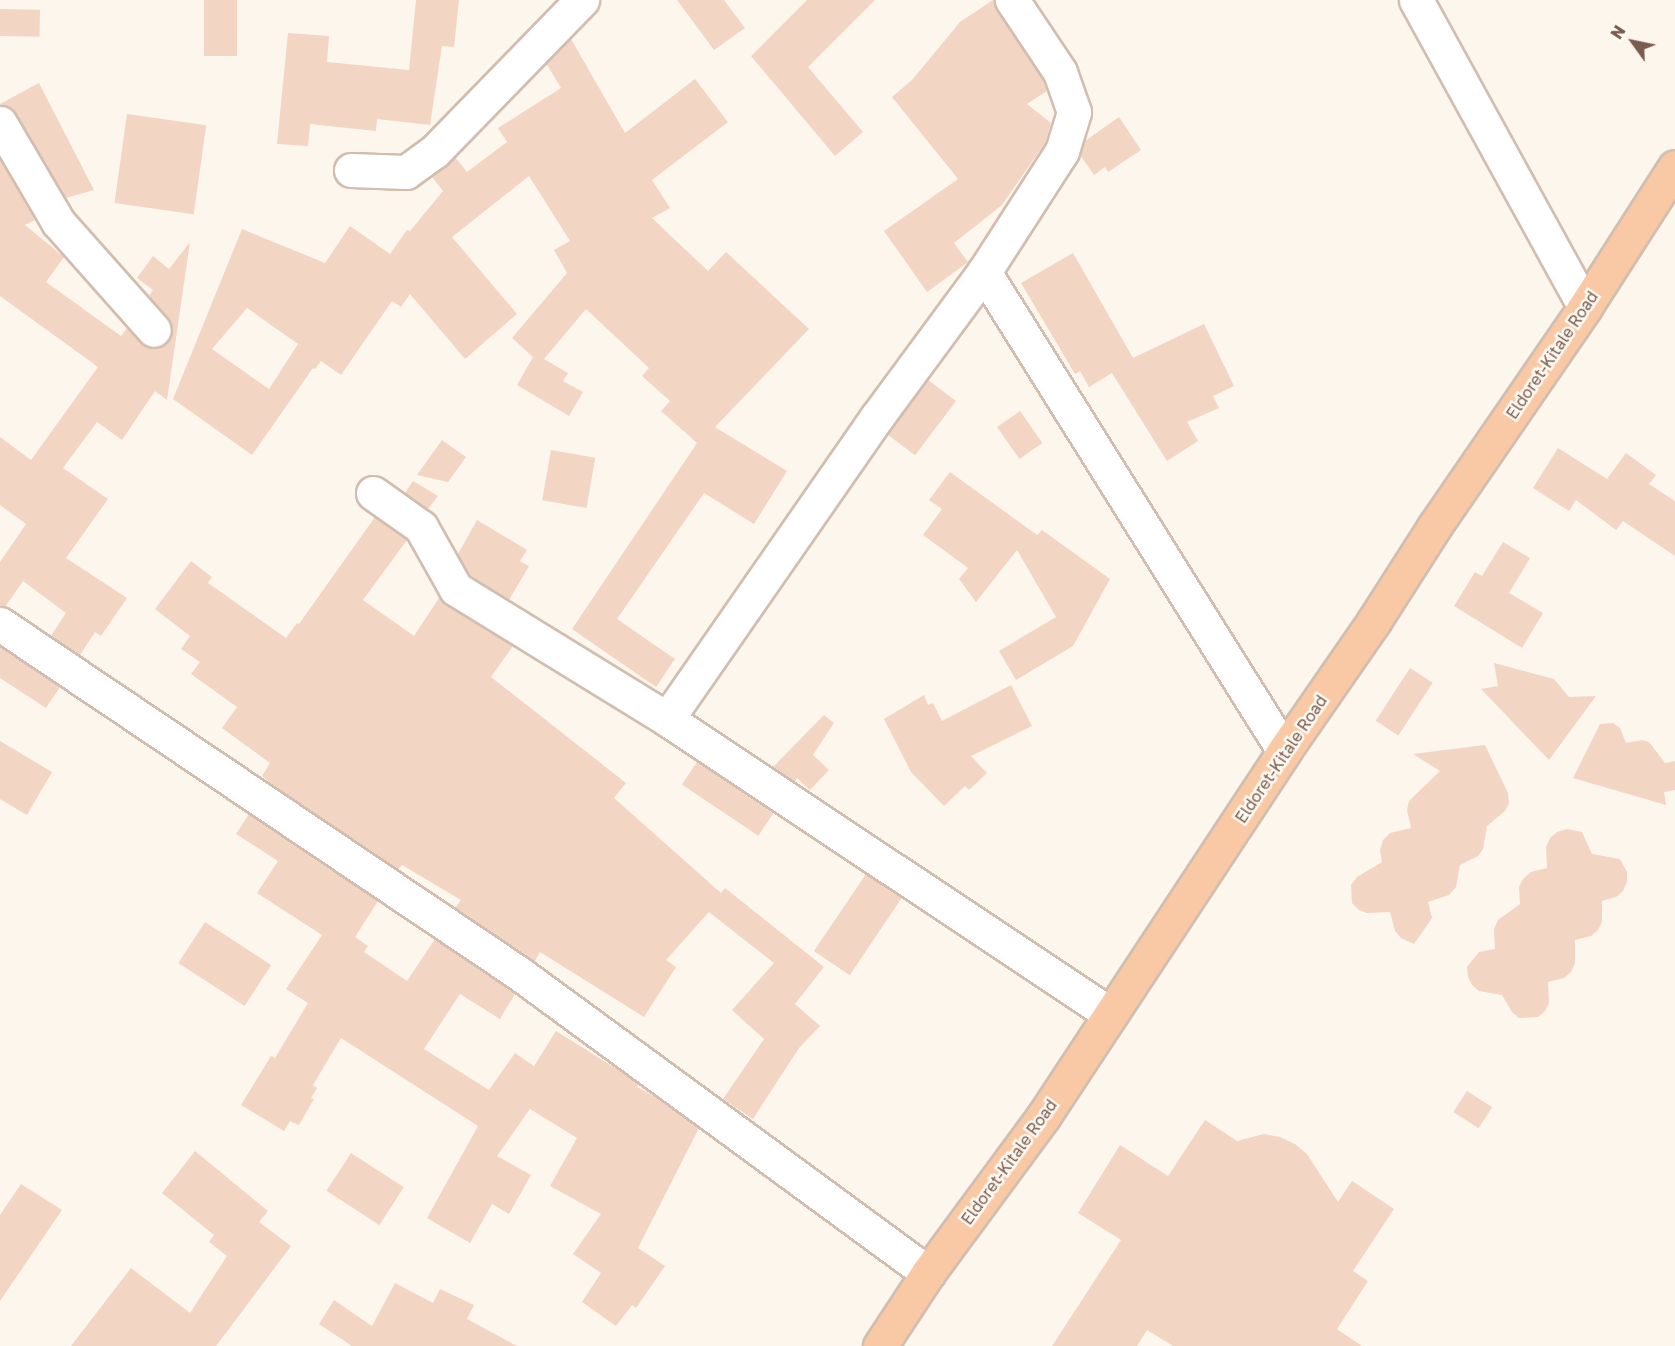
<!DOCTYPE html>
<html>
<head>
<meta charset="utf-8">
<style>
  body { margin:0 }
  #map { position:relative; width:1675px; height:1346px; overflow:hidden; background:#fdf6ec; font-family:"Golos Text",sans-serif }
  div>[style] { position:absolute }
  .building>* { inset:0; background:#f3d5c3; transform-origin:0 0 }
  .roads { filter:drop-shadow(2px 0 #d1beb0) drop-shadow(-2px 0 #d1beb0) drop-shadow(0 2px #d1beb0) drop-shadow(0 -2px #d1beb0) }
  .minor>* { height:33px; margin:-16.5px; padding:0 16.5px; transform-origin:16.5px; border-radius:16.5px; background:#fff }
  .trunk>* { height:33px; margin:-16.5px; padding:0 16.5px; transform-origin:16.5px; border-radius:16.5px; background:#f9c8a4 }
  span { translate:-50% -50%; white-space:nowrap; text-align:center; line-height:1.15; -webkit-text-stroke:5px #fffaf3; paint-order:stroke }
  .street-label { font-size:16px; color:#7a5c4d }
  .north { position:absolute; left:1603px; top:12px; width:60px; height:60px; -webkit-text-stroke:4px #fffaf3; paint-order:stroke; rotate:303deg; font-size:16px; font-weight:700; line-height:24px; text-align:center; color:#7a5c4d }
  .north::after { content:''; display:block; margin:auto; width:21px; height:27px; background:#7a5c4d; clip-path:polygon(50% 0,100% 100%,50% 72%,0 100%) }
</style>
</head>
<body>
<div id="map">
  <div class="building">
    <i style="left:204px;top:0;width:33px;height:56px"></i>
    <i style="clip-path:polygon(416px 0,459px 0,454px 47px,442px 46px,430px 125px,377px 119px,376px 131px,310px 124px,308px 146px,277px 144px,288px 33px,329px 36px,327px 62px,409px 70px)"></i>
    <i style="clip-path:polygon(677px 0,724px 0,745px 28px,714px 50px)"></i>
    <i style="clip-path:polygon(807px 0,875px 0,808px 67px,863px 132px,835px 156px,751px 56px)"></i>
    <i style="clip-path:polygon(993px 0,996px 10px,1043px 80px,1047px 91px,1027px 104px,1051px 123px,1045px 143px,1002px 205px,954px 243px,968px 262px,927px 292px,884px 231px,958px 179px,892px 97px,912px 80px,960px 22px)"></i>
    <i style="left:0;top:9px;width:40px;height:27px;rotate:1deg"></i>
    <i style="clip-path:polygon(evenodd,571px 39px,625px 133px,695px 79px,728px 122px,652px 180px,670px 208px,652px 218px,708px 271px,726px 252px,809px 329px,715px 427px,787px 471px,754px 524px,704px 493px,617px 619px,675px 659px,656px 687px,572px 629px,697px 443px,661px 411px,670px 401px,642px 376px,649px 368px,586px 309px,544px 359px,568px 373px,563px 381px,583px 392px,569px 416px,517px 385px,533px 357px,512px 338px,567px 273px,554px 250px,570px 241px,529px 176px,452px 237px,517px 314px,465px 359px,410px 294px,401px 307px,392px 301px,341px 375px,321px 361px,315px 369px,313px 368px,252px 455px,173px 399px,242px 229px,325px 263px,350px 226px,390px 254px,407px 230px,410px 231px,443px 191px,432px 177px,455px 157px,467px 172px,507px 142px,498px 128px,561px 88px,546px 63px,571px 39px,247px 308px,298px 344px,269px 389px,212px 349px,247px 308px)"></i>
    <i style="clip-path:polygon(39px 83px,94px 190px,66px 198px,16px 114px,10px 107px,0 104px)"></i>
    <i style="left:127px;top:114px;width:80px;height:90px;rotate:8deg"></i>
    <i style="clip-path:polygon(1119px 117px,1141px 150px,1108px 172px,1105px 167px,1094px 175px,1080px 155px,1085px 141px)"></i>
    <i style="clip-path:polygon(0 160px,35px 220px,25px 225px,64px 257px,46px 282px,121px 336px,127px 328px,148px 348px,157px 348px,167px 344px,172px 335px,172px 326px,149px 296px,153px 290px,137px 278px,153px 256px,169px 269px,190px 242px,167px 400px,155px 391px,122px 440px,97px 422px,63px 468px,108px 499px,66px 558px,127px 598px,101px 636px,95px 632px,80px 655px,51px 636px,66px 613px,23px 581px,5px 607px,0 605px,0 562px,26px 524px,0 505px,0 437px,31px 460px,98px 367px,0 296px)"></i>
    <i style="clip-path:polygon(1073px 253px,1133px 358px,1204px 324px,1234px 386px,1213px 396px,1219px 408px,1187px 422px,1198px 441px,1167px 461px,1112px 373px,1089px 387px,1080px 371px,1075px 374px,1021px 283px)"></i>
    <i style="left:928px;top:380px;width:35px;height:68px;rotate:37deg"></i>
    <i style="left:1020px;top:411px;width:39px;height:28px;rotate:55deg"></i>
    <i style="clip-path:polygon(442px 440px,466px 457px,448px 482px,417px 475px)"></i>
    <i style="clip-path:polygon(1558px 448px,1607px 479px,1626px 453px,1656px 475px,1649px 484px,1675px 501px,1675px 556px,1623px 521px,1616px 530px,1576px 500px,1569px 511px,1533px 488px)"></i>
    <i style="left:551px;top:450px;width:45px;height:51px;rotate:10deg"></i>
    <i style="clip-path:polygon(950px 472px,1037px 535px,1042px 530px,1110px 579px,1073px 646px,1016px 680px,999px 651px,1056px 617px,1017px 550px,976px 602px,959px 579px,968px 568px,923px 535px,942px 509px,929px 500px)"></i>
    <i style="clip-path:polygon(413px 481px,438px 496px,428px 509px,405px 493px)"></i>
    <i style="clip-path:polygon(375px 517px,407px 540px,363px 600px,414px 636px,439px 598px,446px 605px,513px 646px,491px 677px,626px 783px,614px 798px,721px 893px,725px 888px,824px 967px,795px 1004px,820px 1026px,799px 1048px,753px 1119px,723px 1099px,764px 1039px,732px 1010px,774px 963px,709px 912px,666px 960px,676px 967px,644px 1017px,540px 952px,535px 961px,455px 908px,461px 900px,402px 865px,398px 870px,270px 783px,262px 776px,270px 763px,222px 728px,237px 707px,191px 674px,200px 662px,181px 649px,190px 636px,155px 609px,191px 561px,212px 577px,208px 583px,286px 638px,297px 623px,299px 624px)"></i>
    <i style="clip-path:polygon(477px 520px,527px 550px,520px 561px,529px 566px,509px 600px,470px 576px,458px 554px)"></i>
    <i style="clip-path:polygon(1503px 542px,1530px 558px,1509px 593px,1543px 613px,1522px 648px,1454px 606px,1475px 572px,1482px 576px)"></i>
    <i style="clip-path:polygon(0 647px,60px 687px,46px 708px,0 678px)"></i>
    <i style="clip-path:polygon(1494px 663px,1554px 679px,1569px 697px,1596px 696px,1549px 760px,1481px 689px,1498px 686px)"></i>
    <i style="left:1410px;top:668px;width:27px;height:63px;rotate:33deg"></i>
    <i style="clip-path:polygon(1011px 685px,1032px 726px,971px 756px,987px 773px,969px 790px,965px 786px,944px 806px,911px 772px,884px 719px,924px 695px,928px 705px,933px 703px,942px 721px)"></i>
    <i style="clip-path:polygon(824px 715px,834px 723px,813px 755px,829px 770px,810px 790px,797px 778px,795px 782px,773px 767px)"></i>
    <i style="clip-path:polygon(1613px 723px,1620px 728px,1626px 743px,1642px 740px,1649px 742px,1665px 763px,1675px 761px,1675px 790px,1664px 792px,1666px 805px,1573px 778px,1600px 724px)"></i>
    <i style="clip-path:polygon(0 741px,52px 772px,27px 815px,0 799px)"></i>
    <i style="clip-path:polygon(1485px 745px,1508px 793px,1509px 803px,1505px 811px,1487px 826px,1483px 849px,1478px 856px,1460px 865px,1456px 887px,1449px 895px,1428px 902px,1432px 918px,1414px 944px,1401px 938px,1395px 931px,1390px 912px,1367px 913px,1359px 910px,1352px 903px,1351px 885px,1357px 877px,1382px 862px,1380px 850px,1383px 840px,1390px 833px,1411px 828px,1407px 810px,1409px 801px,1440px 771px,1413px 754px)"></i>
    <i style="left:697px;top:762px;width:92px;height:27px;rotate:34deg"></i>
    <i style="clip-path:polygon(249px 814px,378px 901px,355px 937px,368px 946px,364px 952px,407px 981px,435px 939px,515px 994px,500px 1019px,460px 994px,424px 1049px,489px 1090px,515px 1053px,534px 1066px,556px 1031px,620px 1071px,639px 1084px,637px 1087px,661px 1100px,699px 1128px,638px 1248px,665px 1266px,636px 1308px,632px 1305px,616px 1326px,582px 1302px,601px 1273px,573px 1254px,601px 1214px,550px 1186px,577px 1138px,530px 1109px,497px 1156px,531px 1175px,509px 1214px,492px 1204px,470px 1243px,427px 1218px,478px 1126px,341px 1038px,313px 1085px,317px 1088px,311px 1098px,314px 1099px,299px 1125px,290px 1121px,284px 1131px,241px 1105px,271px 1056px,275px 1058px,308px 1003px,286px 989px,322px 935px,257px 893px,278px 861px,236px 834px)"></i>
    <i style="clip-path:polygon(1567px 829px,1582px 832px,1592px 854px,1620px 859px,1627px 872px,1627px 882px,1623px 891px,1616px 897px,1602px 901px,1602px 922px,1598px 930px,1591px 936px,1575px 940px,1575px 963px,1571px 972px,1564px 978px,1548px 982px,1549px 1003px,1545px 1011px,1538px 1017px,1519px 1018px,1512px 1012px,1502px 995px,1479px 991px,1472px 985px,1468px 977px,1467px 967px,1479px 952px,1495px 949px,1494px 929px,1498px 920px,1520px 904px,1519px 887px,1523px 879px,1531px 872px,1547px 868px,1546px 847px,1550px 838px,1557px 832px)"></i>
    <i style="left:866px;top:874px;width:43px;height:93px;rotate:34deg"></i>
    <i style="left:205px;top:922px;width:79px;height:49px;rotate:33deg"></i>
    <i style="left:1467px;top:1091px;width:30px;height:25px;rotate:33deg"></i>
    <i style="clip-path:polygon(1205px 1120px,1237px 1141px,1264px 1134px,1280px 1137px,1295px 1144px,1307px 1154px,1338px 1202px,1352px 1181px,1394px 1209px,1353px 1271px,1368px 1281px,1337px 1329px,1362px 1346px,1173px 1346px,1147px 1330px,1137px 1346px,1052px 1346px,1121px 1240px,1078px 1213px,1120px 1145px,1168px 1176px)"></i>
    <i style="clip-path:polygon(195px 1151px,268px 1211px,259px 1222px,291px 1246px,216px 1346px,71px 1346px,131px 1268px,190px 1313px,227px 1256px,209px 1242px,214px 1235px,162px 1193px)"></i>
    <i style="left:351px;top:1153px;width:63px;height:45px;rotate:33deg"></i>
    <i style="clip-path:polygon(21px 1184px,62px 1210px,0 1301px,0 1215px)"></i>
    <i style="clip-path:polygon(395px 1283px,433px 1303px,440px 1289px,474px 1305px,467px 1319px,517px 1346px,352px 1346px,319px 1324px,334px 1300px,372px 1326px)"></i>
  </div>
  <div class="roads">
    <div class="minor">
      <i style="left:1416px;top:0;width:350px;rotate:61.2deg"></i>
      <i style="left:0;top:123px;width:115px;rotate:59.6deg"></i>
      <i style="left:58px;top:222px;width:144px;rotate:48.4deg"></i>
      <i style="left:351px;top:170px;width:55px;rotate:2.1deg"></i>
      <i style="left:406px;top:172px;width:36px;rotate:-36deg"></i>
      <i style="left:435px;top:151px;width:211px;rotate:-45.8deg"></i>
      <i style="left:984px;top:272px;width:565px;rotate:57.94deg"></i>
      <i style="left:373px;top:493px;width:59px;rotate:35.3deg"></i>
      <i style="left:421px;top:527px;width:71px;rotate:60.6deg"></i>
      <i style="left:456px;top:589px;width:248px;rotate:31.6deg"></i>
      <i style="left:667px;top:719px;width:532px;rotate:33.66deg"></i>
      <i style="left:0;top:624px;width:627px;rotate:33.94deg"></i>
      <i style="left:520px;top:974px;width:506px;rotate:36.24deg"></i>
      <i style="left:667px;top:719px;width:368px;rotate:-55.2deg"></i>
      <i style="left:877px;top:417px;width:180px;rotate:-53.6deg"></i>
      <i style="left:984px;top:272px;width:144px;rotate:-57.2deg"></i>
      <i style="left:1062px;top:151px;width:41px;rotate:-72.9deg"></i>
      <i style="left:1074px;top:112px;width:42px;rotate:-109.3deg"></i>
      <i style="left:1060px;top:72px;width:87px;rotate:-123.7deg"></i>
    </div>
    <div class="trunk">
      <i style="left:880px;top:1346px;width:87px;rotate:-56.7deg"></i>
      <i style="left:928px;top:1273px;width:194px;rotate:-53.6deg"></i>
      <i style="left:1043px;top:1117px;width:438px;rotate:-56.6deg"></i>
      <i style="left:1284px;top:751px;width:158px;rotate:-55.3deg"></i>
      <i style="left:1374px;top:621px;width:112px;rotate:-57.4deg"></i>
      <i style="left:1434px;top:527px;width:267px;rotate:-55.5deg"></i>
      <i style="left:1585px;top:307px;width:166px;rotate:-57.3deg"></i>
    </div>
  </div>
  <div class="street-label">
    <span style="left:1552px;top:355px;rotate:-56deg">Eldoret-Kitale Road</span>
    <span style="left:1281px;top:759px;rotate:-56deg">Eldoret-Kitale Road</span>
    <span style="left:1009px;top:1162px;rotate:-54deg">Eldoret-Kitale Road</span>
  </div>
  <div class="north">N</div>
</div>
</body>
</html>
